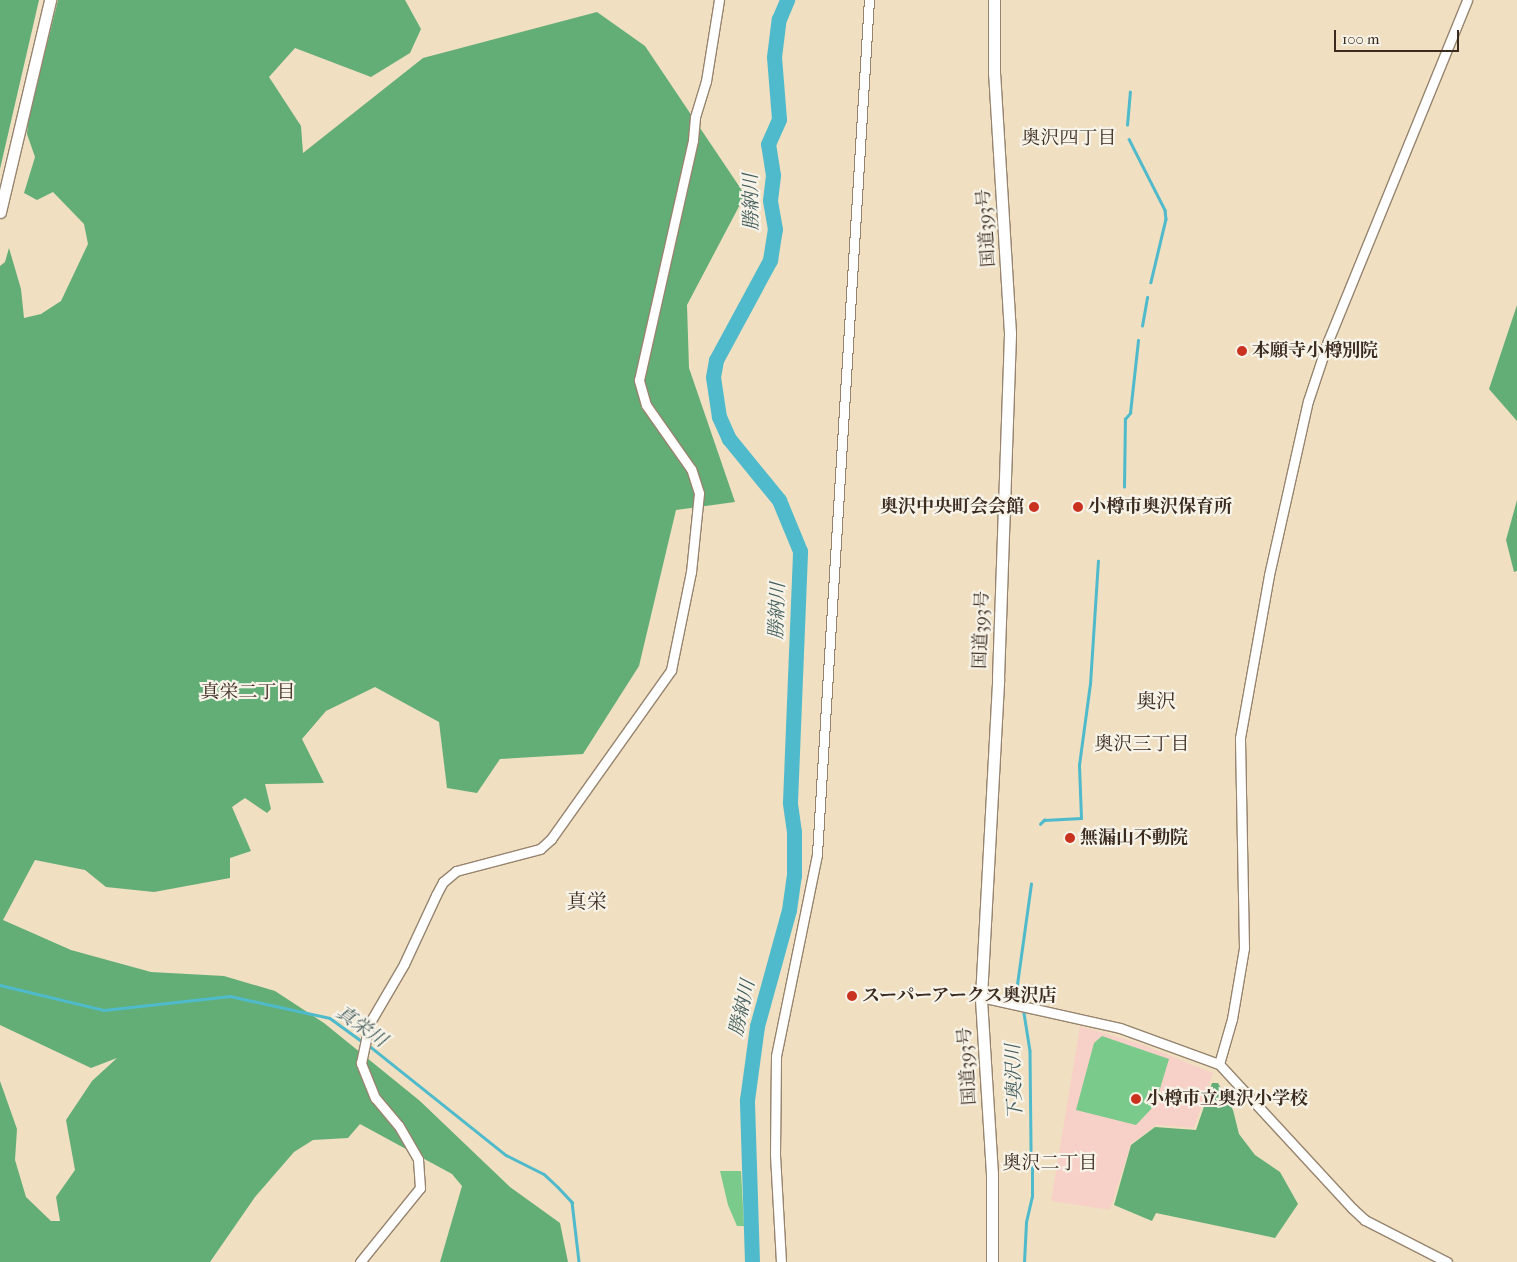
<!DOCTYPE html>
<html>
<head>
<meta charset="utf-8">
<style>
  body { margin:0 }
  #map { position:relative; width:1517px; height:1262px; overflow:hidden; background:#f0dfc0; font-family:"IM FELL French Canon","Noto Serif JP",serif }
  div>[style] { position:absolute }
  .built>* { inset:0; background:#f7d1c8 }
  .green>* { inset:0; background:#7aca8b }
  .forest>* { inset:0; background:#63ae77 }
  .stream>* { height:2.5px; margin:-1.25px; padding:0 1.25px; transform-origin:1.25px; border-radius:1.25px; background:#4fbacb }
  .river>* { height:15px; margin:-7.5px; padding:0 7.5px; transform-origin:7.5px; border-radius:7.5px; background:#4fbacb }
  .roads { filter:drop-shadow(1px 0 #96846f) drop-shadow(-1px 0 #96846f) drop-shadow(0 1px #96846f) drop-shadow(0 -1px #96846f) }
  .tertiary>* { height:9px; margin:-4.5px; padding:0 4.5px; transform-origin:4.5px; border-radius:4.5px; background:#fff }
  .trunk>* { height:11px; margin:-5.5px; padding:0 5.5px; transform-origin:5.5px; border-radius:5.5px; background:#fff }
  .dots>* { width:14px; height:14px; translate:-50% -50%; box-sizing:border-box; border:2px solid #f7f3e8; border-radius:50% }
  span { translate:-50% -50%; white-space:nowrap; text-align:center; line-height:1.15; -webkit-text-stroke:4.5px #f7f3e8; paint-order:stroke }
  .street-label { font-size:18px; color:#3b2a1e }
  .poi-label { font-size:18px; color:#3b2a1e; font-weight:700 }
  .left { translate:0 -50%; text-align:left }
  .right { translate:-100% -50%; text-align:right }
  .neighbourhood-label { font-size:19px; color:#3b2a1e }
  .water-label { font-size:19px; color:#425c5b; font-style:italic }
  .quarter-label { font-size:20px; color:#3b2a1e }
  .scale { position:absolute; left:1334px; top:30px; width:125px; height:22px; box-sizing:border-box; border:2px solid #3b2a1e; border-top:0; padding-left:6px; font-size:15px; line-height:18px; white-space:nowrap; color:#3b2a1e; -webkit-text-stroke:4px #f7f3e8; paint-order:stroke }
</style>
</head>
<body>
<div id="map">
  <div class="built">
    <i style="clip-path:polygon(1080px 1026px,1141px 1044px,1213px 1073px,1194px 1128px,1156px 1125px,1131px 1144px,1110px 1210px,1051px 1201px)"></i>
  </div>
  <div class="green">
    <i style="clip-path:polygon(1102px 1036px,1169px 1059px,1155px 1105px,1136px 1125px,1076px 1110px,1094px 1043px)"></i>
    <i style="clip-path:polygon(720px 1171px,741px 1171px,744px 1226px,737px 1226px,728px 1205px)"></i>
  </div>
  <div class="forest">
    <i style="clip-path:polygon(0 0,39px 0,0 169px)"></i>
    <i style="clip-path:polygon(58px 0,405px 0,421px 29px,410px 53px,371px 77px,295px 48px,269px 77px,301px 126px,303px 153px,423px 58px,597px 12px,645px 46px,745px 195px,687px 305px,689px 368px,735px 502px,676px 510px,639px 666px,583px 754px,500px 759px,477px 793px,447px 788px,439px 722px,375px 687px,326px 711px,302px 739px,324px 783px,265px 784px,271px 809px,267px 813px,245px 798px,232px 807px,251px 851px,230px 858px,230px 878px,154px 892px,106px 887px,85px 870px,35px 860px,3px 920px,71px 950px,151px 972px,224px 976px,275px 991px,324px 1023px,420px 1101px,510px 1187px,560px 1223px,568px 1262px,440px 1262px,462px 1186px,452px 1174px,360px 1124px,348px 1138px,313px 1140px,294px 1152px,255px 1197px,210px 1262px,0 1262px,0 1081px,17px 1129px,15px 1160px,26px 1197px,51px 1221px,60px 1221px,56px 1197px,75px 1170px,66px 1120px,92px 1081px,117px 1058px,91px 1068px,0 1025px,0 266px,5px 262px,9px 248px,21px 289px,24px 318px,41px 314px,61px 301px,88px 244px,84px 224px,53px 192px,37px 200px,24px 193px,35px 157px,27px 134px,28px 121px)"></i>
    <i style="clip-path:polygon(1517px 305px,1517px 421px,1489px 389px)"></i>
    <i style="clip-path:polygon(1517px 500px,1517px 571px,1514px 572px,1506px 540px)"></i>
    <i style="clip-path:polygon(1212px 1083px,1218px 1083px,1233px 1110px,1239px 1134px,1255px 1155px,1280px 1172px,1298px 1204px,1275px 1238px,1156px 1213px,1152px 1221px,1114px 1205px,1131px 1145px,1155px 1127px,1196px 1130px)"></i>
  </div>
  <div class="stream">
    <i style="left:1127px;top:125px;width:33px;rotate:-85deg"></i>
    <i style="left:1129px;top:139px;width:80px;rotate:63.1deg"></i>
    <i style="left:1165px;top:210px;width:9px;rotate:84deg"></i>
    <i style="left:1166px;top:219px;width:65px;rotate:103.4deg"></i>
    <i style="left:1142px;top:326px;width:29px;rotate:-80deg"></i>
    <i style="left:1124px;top:487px;width:68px;rotate:-89.2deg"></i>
    <i style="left:1125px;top:419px;width:8px;rotate:-50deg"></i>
    <i style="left:1130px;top:413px;width:73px;rotate:-83.7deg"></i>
    <i style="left:1040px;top:824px;width:6px;rotate:-45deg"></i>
    <i style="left:1044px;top:820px;width:37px;rotate:-3deg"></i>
    <i style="left:1081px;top:818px;width:53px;rotate:-92.2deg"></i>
    <i style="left:1079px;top:765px;width:82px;rotate:-82.3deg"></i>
    <i style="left:1090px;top:684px;width:123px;rotate:-86.3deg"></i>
    <i style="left:0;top:985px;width:107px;rotate:13.5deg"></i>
    <i style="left:104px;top:1010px;width:127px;rotate:-6.3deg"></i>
    <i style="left:230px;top:996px;width:102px;rotate:12.4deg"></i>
    <i style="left:330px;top:1018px;width:39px;rotate:36deg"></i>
    <i style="left:1015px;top:999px;width:116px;rotate:-82.1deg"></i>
    <i style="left:1024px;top:1013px;width:38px;rotate:81deg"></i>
    <i style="left:1030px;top:1051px;width:99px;rotate:89.4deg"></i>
    <i style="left:367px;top:1044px;width:178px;rotate:38.6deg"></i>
    <i style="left:506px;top:1155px;width:42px;rotate:26.6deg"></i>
    <i style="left:544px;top:1174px;width:19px;rotate:43deg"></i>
    <i style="left:558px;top:1187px;width:21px;rotate:47deg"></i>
    <i style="left:572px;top:1202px;width:60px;rotate:83.3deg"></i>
    <i style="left:1024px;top:1262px;width:40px;rotate:-87.1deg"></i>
    <i style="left:1026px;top:1222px;width:26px;rotate:-77deg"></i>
    <i style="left:1032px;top:1197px;width:30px;rotate:-90deg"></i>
  </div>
  <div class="river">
    <i style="left:752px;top:1262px;width:162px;rotate:-91.8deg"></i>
    <i style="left:747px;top:1100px;width:75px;rotate:-82.3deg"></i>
    <i style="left:757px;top:1026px;width:120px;rotate:-74.6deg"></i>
    <i style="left:789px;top:910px;width:34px;rotate:-82deg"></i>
    <i style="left:794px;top:876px;width:44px;rotate:-90deg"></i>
    <i style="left:794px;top:832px;width:30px;rotate:-98deg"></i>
    <i style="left:790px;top:802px;width:251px;rotate:-87.7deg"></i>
    <i style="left:800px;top:551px;width:55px;rotate:-112.4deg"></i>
    <i style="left:779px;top:500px;width:79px;rotate:-129.3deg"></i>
    <i style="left:729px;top:439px;width:24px;rotate:-114deg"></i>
    <i style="left:719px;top:417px;width:40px;rotate:-98.5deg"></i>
    <i style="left:713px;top:377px;width:17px;rotate:-80deg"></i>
    <i style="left:716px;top:360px;width:114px;rotate:-61.6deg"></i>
    <i style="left:770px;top:260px;width:31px;rotate:-81deg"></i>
    <i style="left:775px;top:229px;width:29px;rotate:-100deg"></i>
    <i style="left:770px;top:200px;width:25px;rotate:-83deg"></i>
    <i style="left:773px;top:175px;width:31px;rotate:-99deg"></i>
    <i style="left:768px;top:144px;width:27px;rotate:-66deg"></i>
    <i style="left:779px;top:119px;width:62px;rotate:-94.6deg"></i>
    <i style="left:774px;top:57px;width:38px;rotate:-83deg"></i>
    <i style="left:779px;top:19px;width:21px;rotate:-67deg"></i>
  </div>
  <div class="roads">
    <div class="tertiary">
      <i style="left:981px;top:997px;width:142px;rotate:12.6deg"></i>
      <i style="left:1120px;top:1028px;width:105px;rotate:20deg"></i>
      <i style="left:1219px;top:1064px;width:197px;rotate:47.3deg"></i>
      <i style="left:1353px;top:1209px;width:16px;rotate:43deg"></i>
      <i style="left:1365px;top:1220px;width:92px;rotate:27.1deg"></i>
      <i style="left:1219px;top:1064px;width:47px;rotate:-73.9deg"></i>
      <i style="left:1232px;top:1019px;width:72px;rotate:-80.4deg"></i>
      <i style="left:1244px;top:948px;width:210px;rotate:-91.1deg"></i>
      <i style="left:1240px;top:738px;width:166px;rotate:-79.9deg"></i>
      <i style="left:1269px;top:575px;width:178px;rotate:-77.4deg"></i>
      <i style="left:1308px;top:401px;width:63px;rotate:-71.6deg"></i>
      <i style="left:1328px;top:341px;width:368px;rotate:-67.8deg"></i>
      <i style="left:360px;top:1262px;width:95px;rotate:-51deg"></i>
      <i style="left:420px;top:1188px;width:29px;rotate:-94deg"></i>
      <i style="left:418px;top:1159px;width:39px;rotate:-120deg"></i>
      <i style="left:398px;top:1125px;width:35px;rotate:-130deg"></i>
      <i style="left:375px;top:1098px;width:38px;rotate:-112deg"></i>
      <i style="left:361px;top:1063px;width:40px;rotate:-78deg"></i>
      <i style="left:369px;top:1024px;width:69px;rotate:-59.7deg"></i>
      <i style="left:404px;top:964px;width:76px;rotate:-65.1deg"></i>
      <i style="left:436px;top:895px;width:15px;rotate:-62deg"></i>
      <i style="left:443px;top:882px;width:17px;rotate:-40deg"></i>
      <i style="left:456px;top:871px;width:87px;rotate:-14.7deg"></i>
      <i style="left:540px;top:849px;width:15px;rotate:-42deg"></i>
      <i style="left:551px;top:839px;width:207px;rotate:-54.6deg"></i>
      <i style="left:671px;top:670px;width:100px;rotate:-78.5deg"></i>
      <i style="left:691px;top:572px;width:79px;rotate:-84.2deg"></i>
      <i style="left:699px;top:493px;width:25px;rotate:-108deg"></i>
      <i style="left:691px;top:469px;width:78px;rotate:-125.1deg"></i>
      <i style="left:646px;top:405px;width:26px;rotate:-106deg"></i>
      <i style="left:639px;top:380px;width:246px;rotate:-77.3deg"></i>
      <i style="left:693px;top:140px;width:23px;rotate:-85deg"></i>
      <i style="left:695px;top:117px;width:38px;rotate:-73deg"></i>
      <i style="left:706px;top:81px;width:82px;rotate:-80.9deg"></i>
      <i style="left:781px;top:1262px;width:109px;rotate:-93.2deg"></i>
      <i style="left:775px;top:1153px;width:97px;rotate:-89.4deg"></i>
      <i style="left:776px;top:1056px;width:206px;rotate:-78.5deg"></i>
      <i style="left:817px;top:854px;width:856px;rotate:-86.52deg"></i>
    </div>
    <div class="trunk">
      <i style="left:0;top:212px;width:218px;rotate:-76.7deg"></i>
      <i style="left:992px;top:1262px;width:88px;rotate:-90deg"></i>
      <i style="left:992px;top:1174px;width:177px;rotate:-93.6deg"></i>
      <i style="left:981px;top:997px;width:319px;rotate:-86.9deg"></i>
      <i style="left:998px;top:678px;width:345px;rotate:-88deg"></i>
      <i style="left:1010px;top:333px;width:259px;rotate:-93.5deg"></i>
      <i style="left:994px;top:74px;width:74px;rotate:-90deg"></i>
    </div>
  </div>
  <div class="dots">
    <i style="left:1242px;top:351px;background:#c8321e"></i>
    <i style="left:1034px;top:507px;background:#c8321e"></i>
    <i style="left:1078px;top:507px;background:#c8321e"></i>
    <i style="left:1070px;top:838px;background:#c8321e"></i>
    <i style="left:852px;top:996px;background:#c8321e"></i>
    <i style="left:1136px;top:1099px;background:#c8321e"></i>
  </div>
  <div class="street-label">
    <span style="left:987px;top:228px;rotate:-94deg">国道393号</span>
    <span style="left:982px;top:630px;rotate:-88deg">国道393号</span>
    <span style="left:968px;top:1066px;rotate:-94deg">国道393号</span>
  </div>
  <div class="poi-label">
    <span class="left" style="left:1252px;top:351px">本願寺小樽別院</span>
    <span class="right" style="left:1024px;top:507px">奥沢中央町会会館</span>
    <span class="left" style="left:1088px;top:507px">小樽市奥沢保育所</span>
    <span class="left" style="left:1080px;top:838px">無漏山不動院</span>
    <span class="left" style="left:862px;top:996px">スーパーアークス奥沢店</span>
    <span class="left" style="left:1146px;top:1099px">小樽市立奥沢小学校</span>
  </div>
  <div class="neighbourhood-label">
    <span style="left:1069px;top:139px">奥沢四丁目</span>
    <span style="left:248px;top:693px">真栄二丁目</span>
    <span style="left:1142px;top:745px">奥沢三丁目</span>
    <span style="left:1050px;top:1164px">奥沢二丁目</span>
  </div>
  <div class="water-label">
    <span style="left:752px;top:202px;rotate:-91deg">勝納川</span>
    <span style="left:778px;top:611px;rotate:-88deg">勝納川</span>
    <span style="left:743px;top:1008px;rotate:-77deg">勝納川</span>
    <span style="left:361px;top:1027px;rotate:35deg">真栄川</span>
    <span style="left:1015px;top:1082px;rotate:-92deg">下奥沢川</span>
  </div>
  <div class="quarter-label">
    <span style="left:1156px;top:701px">奥沢</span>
    <span style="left:587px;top:901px">真栄</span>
  </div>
  <div class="scale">100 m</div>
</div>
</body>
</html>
